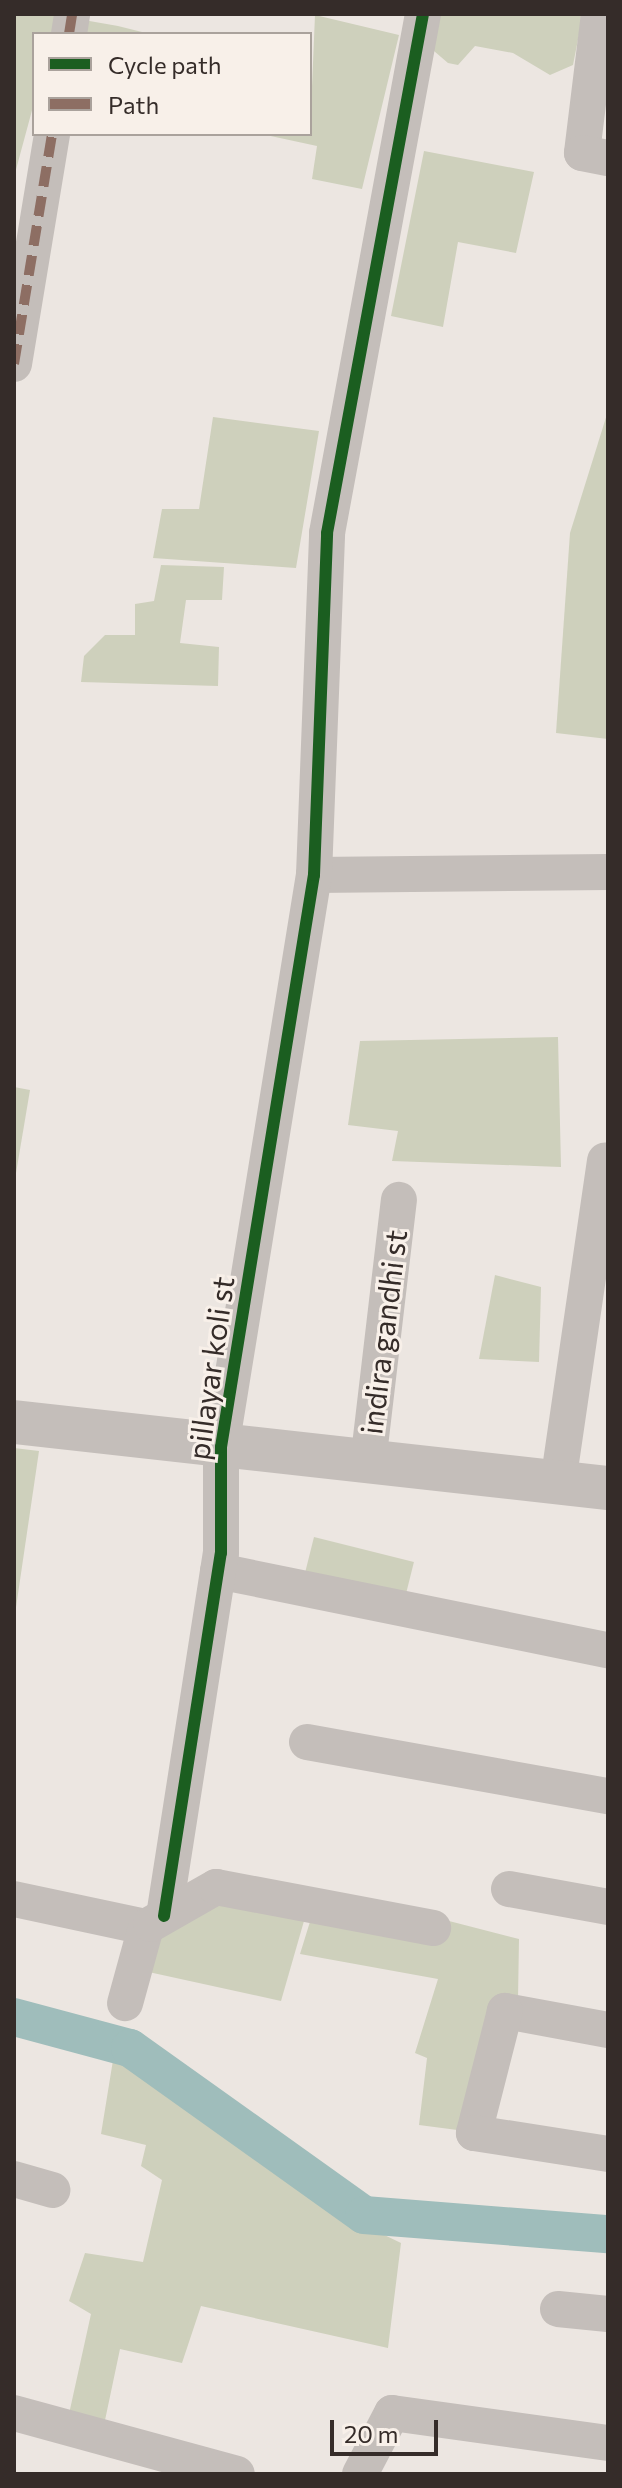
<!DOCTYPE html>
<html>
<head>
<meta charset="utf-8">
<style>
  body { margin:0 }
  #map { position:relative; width:622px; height:2488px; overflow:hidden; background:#ece6e1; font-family:Commissioner,sans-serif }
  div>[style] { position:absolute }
  .green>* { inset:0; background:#ced0bc; transform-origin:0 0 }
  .canal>* { height:38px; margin:-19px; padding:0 19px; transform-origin:19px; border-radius:19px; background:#9fbdbb }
  .minor>* { height:36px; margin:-18px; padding:0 18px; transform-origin:18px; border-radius:18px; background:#c4beba }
  .tertiary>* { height:44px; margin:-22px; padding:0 22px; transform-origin:22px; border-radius:22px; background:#c4beba }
  .quiet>* { height:10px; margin-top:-5px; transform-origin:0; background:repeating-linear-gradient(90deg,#8d6e63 0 20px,transparent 0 30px) }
  .cycleway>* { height:12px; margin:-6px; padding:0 6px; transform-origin:6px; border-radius:6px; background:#1b5e20 }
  span { translate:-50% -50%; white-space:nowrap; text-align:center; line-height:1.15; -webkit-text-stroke:6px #f8f0e9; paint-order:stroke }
  .street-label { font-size:30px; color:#352c29 }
  .frame { position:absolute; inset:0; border:16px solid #352c29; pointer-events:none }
  .legend { position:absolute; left:32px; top:32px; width:280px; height:104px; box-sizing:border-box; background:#f8f0e9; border:2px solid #aaa29c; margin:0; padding:10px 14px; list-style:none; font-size:24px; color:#352c29 }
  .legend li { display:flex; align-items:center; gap:16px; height:40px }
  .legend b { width:40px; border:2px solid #aaa29c }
  .scale { position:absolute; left:330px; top:2420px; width:108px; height:36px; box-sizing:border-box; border:4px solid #352c29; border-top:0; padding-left:10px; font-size:24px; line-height:28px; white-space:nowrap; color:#352c29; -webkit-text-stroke:6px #f8f0e9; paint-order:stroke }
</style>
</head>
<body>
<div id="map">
  <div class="green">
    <i style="clip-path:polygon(14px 14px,58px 14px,53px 34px,34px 34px,34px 103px,14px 177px)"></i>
    <i style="clip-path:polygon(431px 14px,583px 14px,573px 65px,550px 75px,513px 53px,475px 46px,458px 65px,448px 63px,427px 45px)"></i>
    <i style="clip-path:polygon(315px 15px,399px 35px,362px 189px,312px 179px,317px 146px,266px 135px,310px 134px)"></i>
    <i style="clip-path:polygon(78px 19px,118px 26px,150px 34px,76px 34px)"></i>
    <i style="clip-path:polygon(424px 151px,534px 172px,516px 253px,458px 242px,443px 327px,391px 316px)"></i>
    <i style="clip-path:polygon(608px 411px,608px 739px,556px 733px,570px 533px)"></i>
    <i style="clip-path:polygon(213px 417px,319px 431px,296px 568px,153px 558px,162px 509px,199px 509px)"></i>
    <i style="clip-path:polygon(161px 565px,224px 567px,222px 600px,186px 600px,180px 643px,219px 647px,218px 686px,81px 682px,84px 656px,105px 635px,135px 635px,135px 604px,154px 601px)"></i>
    <i style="clip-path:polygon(558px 1037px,561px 1167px,392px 1161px,398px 1131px,348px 1125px,360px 1041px)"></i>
    <i style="clip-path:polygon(14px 1087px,30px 1090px,14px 1185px)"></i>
    <i style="clip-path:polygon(495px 1275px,541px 1287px,539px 1362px,479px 1359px)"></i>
    <i style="clip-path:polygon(14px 1448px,39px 1451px,14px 1621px)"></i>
    <i style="left:314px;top:1537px;width:103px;height:40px;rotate:14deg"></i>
    <i style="clip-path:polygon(216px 1896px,306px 1914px,281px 2001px,144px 1971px,153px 1932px)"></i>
    <i style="clip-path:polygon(313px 1912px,449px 1921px,519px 1939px,518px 1999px,465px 2131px,419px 2125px,427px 2058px,415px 2053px,438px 1979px,300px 1954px)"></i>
    <i style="clip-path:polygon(114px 2054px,345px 2216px,401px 2243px,388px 2348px,201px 2306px,182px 2363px,120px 2349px,104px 2425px,69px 2414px,91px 2314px,69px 2301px,85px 2253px,143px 2262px,162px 2180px,141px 2166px,146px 2145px,101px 2134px)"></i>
  </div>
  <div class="canal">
    <i style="left:14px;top:2017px;width:120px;rotate:15deg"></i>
    <i style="left:130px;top:2048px;width:287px;rotate:35.5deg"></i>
    <i style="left:364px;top:2215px;width:245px;rotate:4.5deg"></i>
  </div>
  <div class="minor">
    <i style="left:599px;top:14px;width:140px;rotate:97deg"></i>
    <i style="left:582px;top:153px;width:26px;rotate:11deg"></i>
    <i style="left:69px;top:34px;width:20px;rotate:-81deg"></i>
    <i style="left:14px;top:364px;width:233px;rotate:-80.6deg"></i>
    <i style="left:314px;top:875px;width:294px;rotate:-0.6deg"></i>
    <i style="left:368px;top:1463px;width:265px;rotate:-83.3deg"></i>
    <i style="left:558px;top:1483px;width:326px;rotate:-81.7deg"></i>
    <i style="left:218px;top:1571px;width:398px;rotate:11.5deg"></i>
    <i style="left:307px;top:1742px;width:306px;rotate:10.2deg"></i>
    <i style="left:509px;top:1889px;width:101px;rotate:10.3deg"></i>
    <i style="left:14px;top:1899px;width:135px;rotate:12deg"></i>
    <i style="left:146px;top:1927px;width:79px;rotate:105.4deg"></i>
    <i style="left:164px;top:1916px;width:367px;rotate:-81.1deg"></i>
    <i style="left:221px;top:1553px;width:106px;rotate:-90deg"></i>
    <i style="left:221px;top:1447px;width:580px;rotate:-80.77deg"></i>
    <i style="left:314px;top:875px;width:342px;rotate:-87.8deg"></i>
    <i style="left:327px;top:533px;width:528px;rotate:-79.52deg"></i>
    <i style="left:151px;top:1924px;width:75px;rotate:-29.6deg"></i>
    <i style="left:216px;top:1887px;width:221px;rotate:10.7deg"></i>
    <i style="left:608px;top:2030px;width:105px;rotate:-169.5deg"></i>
    <i style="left:505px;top:2011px;width:126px;rotate:104.3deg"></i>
    <i style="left:474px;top:2133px;width:136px;rotate:8.9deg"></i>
    <i style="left:14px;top:2179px;width:40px;rotate:16deg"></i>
    <i style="left:558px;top:2309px;width:50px;rotate:5.7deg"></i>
    <i style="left:14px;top:2413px;width:231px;rotate:15.3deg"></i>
    <i style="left:360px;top:2474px;width:69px;rotate:-62.3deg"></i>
    <i style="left:392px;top:2413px;width:218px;rotate:7.9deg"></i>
  </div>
  <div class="tertiary">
    <i style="left:14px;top:1422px;width:598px;rotate:6.34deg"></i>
  </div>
  <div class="quiet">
    <i style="left:69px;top:34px;width:20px;rotate:-81deg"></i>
    <i style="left:14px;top:364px;width:233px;rotate:-80.6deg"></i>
  </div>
  <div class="cycleway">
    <i style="left:164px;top:1916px;width:367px;rotate:-81.1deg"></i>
    <i style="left:221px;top:1553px;width:106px;rotate:-90deg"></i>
    <i style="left:221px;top:1447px;width:580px;rotate:-80.77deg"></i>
    <i style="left:314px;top:875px;width:342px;rotate:-87.8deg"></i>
    <i style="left:327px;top:533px;width:528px;rotate:-79.52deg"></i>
  </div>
  <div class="street-label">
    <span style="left:383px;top:1332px;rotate:-83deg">indira gandhi st</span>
    <span style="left:210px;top:1368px;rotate:-82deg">pillayar koli st</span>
  </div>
  <div class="frame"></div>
  <ul class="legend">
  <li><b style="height:10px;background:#1b5e20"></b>Cycle path</li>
  <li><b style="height:10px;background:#8d6e63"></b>Path</li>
  </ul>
  <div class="scale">20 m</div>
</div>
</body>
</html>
